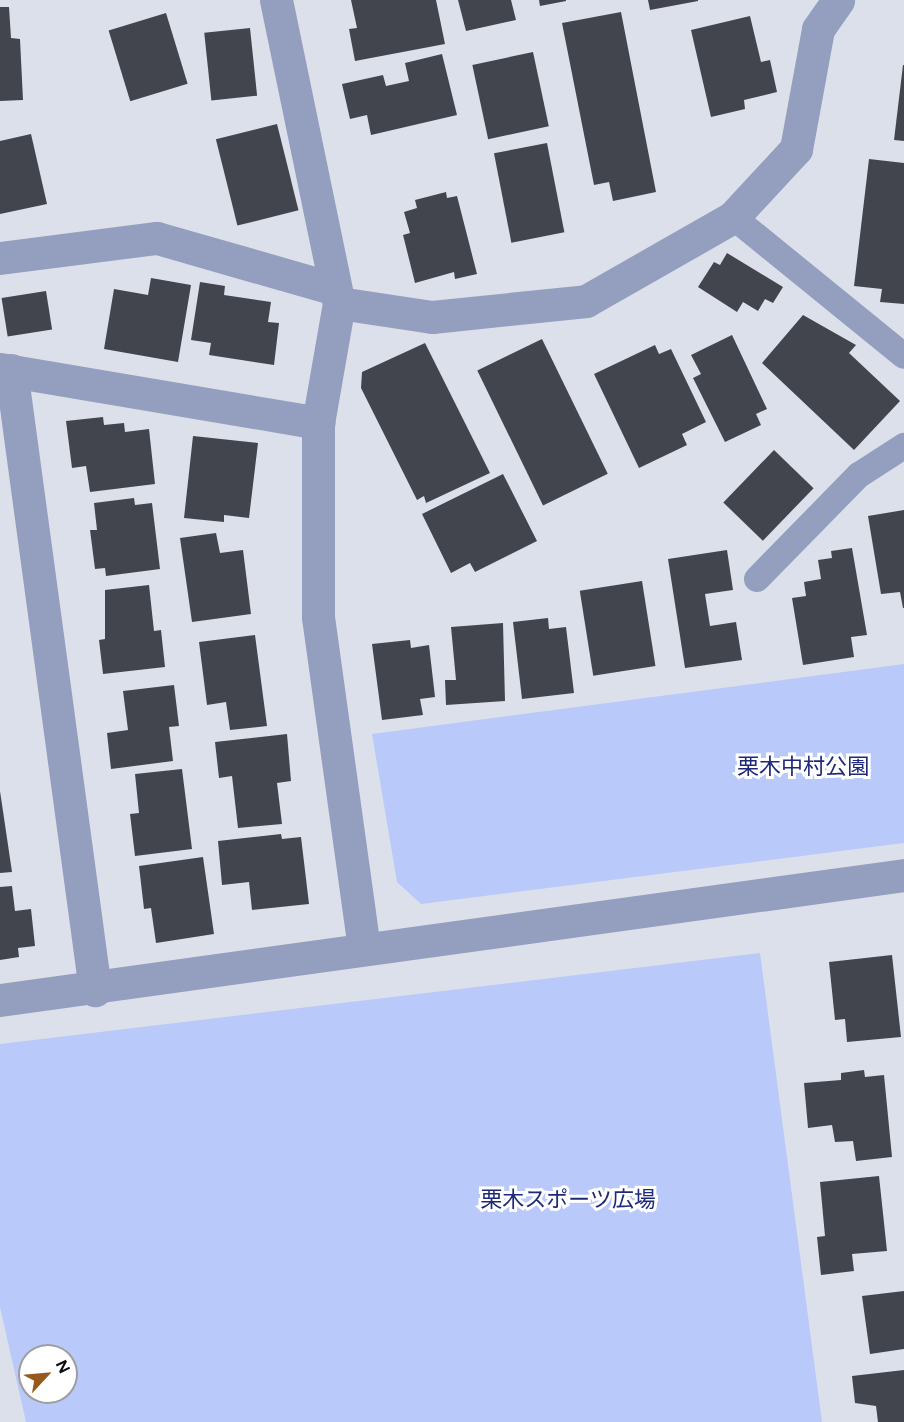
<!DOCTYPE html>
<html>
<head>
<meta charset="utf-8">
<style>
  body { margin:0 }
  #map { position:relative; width:904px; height:1422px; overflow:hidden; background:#dce0eb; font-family:Figtree,"Noto Sans JP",sans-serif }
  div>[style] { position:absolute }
  .green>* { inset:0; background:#b9c9f9 }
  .building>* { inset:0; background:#42454d; transform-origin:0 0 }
  .service>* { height:26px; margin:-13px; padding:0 13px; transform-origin:13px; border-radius:13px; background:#949ebe }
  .minor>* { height:33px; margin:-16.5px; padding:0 16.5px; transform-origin:16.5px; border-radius:16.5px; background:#949ebe }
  span { translate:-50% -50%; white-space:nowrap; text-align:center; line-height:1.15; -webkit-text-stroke:6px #fff; paint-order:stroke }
  .park-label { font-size:22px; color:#1e2979 }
  .north { position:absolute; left:18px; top:1344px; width:60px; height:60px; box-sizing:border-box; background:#fff; border:2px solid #9e9e9f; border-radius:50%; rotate:64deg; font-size:16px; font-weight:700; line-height:24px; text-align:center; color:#0c0d10 }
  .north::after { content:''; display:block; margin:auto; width:21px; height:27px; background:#975a1e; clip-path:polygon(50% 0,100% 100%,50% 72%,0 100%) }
</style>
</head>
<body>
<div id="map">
  <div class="green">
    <i style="clip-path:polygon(904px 664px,904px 843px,421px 904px,397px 882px,372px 734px)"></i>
    <i style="clip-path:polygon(evenodd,760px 953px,822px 1422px,26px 1422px,0 1307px,0 1044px,760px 953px,30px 1356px,66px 1356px,66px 1392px,30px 1392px,30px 1356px)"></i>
  </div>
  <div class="building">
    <i style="clip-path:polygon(351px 0,436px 0,445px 44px,355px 61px,349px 29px,357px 28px)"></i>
    <i style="clip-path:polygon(458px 0,511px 0,516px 20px,466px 31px)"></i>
    <i style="clip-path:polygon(539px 0,566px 0,566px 1px,540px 6px)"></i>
    <i style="clip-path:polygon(648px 0,698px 0,698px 1px,650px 10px)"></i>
    <i style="clip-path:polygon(0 7px,9px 7px,11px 38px,20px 39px,23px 100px,0 101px)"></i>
    <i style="clip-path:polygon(621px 12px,656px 192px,613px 201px,609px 182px,594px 185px,562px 23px)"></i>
    <i style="left:166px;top:13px;width:74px;height:60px;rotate:73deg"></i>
    <i style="clip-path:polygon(750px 16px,761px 62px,770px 60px,777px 92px,744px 100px,745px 109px,711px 117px,691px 30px)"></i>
    <i style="left:250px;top:28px;width:68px;height:46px;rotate:84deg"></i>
    <i style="left:533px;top:52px;width:76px;height:62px;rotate:78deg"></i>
    <i style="clip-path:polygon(442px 54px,457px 115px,371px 135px,367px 115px,350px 119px,342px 84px,383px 75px,386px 86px,409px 81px,405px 63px)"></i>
    <i style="clip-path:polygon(903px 65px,904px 65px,904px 141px,894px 140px)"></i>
    <i style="left:277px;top:124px;width:89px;height:63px;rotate:76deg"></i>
    <i style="clip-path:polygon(31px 134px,47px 204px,0 214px,0 141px)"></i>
    <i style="left:547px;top:143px;width:91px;height:54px;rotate:79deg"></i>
    <i style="clip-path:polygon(869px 159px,904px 163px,904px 304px,880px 302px,882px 289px,854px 286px)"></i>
    <i style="clip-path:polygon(446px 192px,447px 198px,457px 196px,477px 274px,455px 279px,454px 272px,415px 283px,403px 235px,410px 233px,404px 212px,417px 208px,415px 200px)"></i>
    <i style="clip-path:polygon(727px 253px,783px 287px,773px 303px,765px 299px,758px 311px,743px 302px,737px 312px,698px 287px,714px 262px,720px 265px)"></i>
    <i style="clip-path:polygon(151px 278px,191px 285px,178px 362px,104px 349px,114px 289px,148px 295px)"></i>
    <i style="clip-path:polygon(200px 282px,225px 286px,224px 295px,271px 302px,268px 322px,279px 323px,274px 365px,209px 355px,211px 343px,191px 340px)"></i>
    <i style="left:46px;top:291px;width:39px;height:45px;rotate:81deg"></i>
    <i style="clip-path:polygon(803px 315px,856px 345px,849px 353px,900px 401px,854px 450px,762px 363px)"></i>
    <i style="clip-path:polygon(732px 335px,767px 409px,756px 414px,761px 425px,725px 442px,693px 378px,701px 374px,691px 355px)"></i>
    <i style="left:542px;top:339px;width:150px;height:72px;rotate:64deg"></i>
    <i style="clip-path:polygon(425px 343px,490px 473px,426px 503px,424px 496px,417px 500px,361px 388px,362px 372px)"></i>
    <i style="clip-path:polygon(655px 345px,659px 354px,671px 349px,706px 422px,682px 434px,687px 445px,639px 468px,594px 374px)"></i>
    <i style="clip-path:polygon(103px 417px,104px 425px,124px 423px,125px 432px,149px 429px,155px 484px,90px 492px,86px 466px,72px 468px,66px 421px)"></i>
    <i style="clip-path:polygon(193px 436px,258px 443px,249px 518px,224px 515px,224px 522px,184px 518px)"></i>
    <i style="left:774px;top:450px;width:55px;height:73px;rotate:44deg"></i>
    <i style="clip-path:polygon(503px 474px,537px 541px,475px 572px,470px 563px,451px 573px,422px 514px)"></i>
    <i style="clip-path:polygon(134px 498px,135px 505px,152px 503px,160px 569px,106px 576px,105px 568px,95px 569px,90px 530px,97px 530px,94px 503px)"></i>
    <i style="clip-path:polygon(904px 510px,904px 608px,903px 608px,900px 592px,881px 594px,868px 516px)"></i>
    <i style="clip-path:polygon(216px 533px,220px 553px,243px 550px,251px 614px,192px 622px,180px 538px)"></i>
    <i style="clip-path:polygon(852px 548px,867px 635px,851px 637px,854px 657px,803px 665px,792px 598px,806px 596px,804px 582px,821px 579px,818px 560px,832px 558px,831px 551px)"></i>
    <i style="clip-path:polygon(727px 550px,733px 590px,705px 594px,710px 626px,736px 622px,742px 660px,685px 668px,668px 559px)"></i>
    <i style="left:642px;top:581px;width:86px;height:63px;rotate:81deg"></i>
    <i style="clip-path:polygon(149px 585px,154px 631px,161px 630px,165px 667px,103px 674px,99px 640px,105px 639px,105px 590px)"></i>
    <i style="clip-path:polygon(548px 618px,549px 629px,566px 627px,574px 693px,522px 699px,513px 622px)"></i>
    <i style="clip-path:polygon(503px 623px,505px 701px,446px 705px,445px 680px,456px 680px,451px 627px)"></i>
    <i style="clip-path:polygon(255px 635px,267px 726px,230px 730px,226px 702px,207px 705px,199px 642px)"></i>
    <i style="clip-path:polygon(410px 640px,411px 648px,429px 645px,435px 697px,420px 699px,423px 715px,382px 720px,372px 644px)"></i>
    <i style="clip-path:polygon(174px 685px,179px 726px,169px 727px,173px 761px,111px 769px,107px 733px,128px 730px,123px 691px)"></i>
    <i style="clip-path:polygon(287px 734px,291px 781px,277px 783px,282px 824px,238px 828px,232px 776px,219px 778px,215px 742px)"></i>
    <i style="clip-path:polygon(182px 769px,192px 849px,135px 856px,130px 814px,139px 813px,135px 774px)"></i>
    <i style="clip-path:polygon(0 791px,12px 872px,0 873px)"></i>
    <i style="clip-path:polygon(281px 834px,282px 839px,301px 837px,309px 904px,252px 910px,249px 882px,222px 885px,218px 841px)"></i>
    <i style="clip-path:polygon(203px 857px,214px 934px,156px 943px,151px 908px,144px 909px,139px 866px)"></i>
    <i style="clip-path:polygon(12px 886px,15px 911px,31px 909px,35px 946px,18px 948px,19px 957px,0 960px,0 887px)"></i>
    <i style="clip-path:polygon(892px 955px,901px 1037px,847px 1042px,845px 1019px,835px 1020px,829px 962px)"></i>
    <i style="clip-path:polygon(864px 1070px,865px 1077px,884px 1075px,892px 1157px,856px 1161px,853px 1141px,835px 1142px,832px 1125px,808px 1128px,804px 1083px,841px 1080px,841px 1073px)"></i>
    <i style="clip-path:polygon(879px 1176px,887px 1251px,852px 1254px,854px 1271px,821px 1275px,817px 1237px,825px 1236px,820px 1182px)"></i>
    <i style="clip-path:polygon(904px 1291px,904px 1349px,870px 1354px,862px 1296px)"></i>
    <i style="clip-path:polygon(904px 1370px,904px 1422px,878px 1422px,876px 1406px,855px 1403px,852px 1376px)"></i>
  </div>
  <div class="service">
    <i style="left:733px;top:217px;width:220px;rotate:39.1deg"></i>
    <i style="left:757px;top:579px;width:146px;rotate:-45.6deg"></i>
    <i style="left:859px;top:475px;width:54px;rotate:-32.8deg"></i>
  </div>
  <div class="minor">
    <i style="left:276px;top:0;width:309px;rotate:78.3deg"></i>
    <i style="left:339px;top:303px;width:122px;rotate:99.9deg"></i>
    <i style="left:318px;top:423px;width:194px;rotate:90deg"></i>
    <i style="left:318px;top:617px;width:334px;rotate:82.1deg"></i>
    <i style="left:0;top:258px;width:158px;rotate:-7.3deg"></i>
    <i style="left:157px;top:238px;width:185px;rotate:16deg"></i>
    <i style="left:339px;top:303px;width:94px;rotate:8.6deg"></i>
    <i style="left:432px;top:317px;width:155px;rotate:-5.9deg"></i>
    <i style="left:586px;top:301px;width:169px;rotate:-29.7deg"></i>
    <i style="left:733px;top:217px;width:93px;rotate:-47.2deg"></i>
    <i style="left:796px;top:149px;width:122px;rotate:-79.6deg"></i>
    <i style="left:818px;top:29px;width:35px;rotate:-55deg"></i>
    <i style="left:0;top:369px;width:323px;rotate:9.6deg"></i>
    <i style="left:11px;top:370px;width:626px;rotate:82.28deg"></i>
    <i style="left:0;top:1000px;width:913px;rotate:-7.87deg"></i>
  </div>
  <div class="park-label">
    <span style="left:803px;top:767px">栗木中村公園</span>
    <span style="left:568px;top:1200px">栗木スポーツ広場</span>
  </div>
  <div class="north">N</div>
</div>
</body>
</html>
